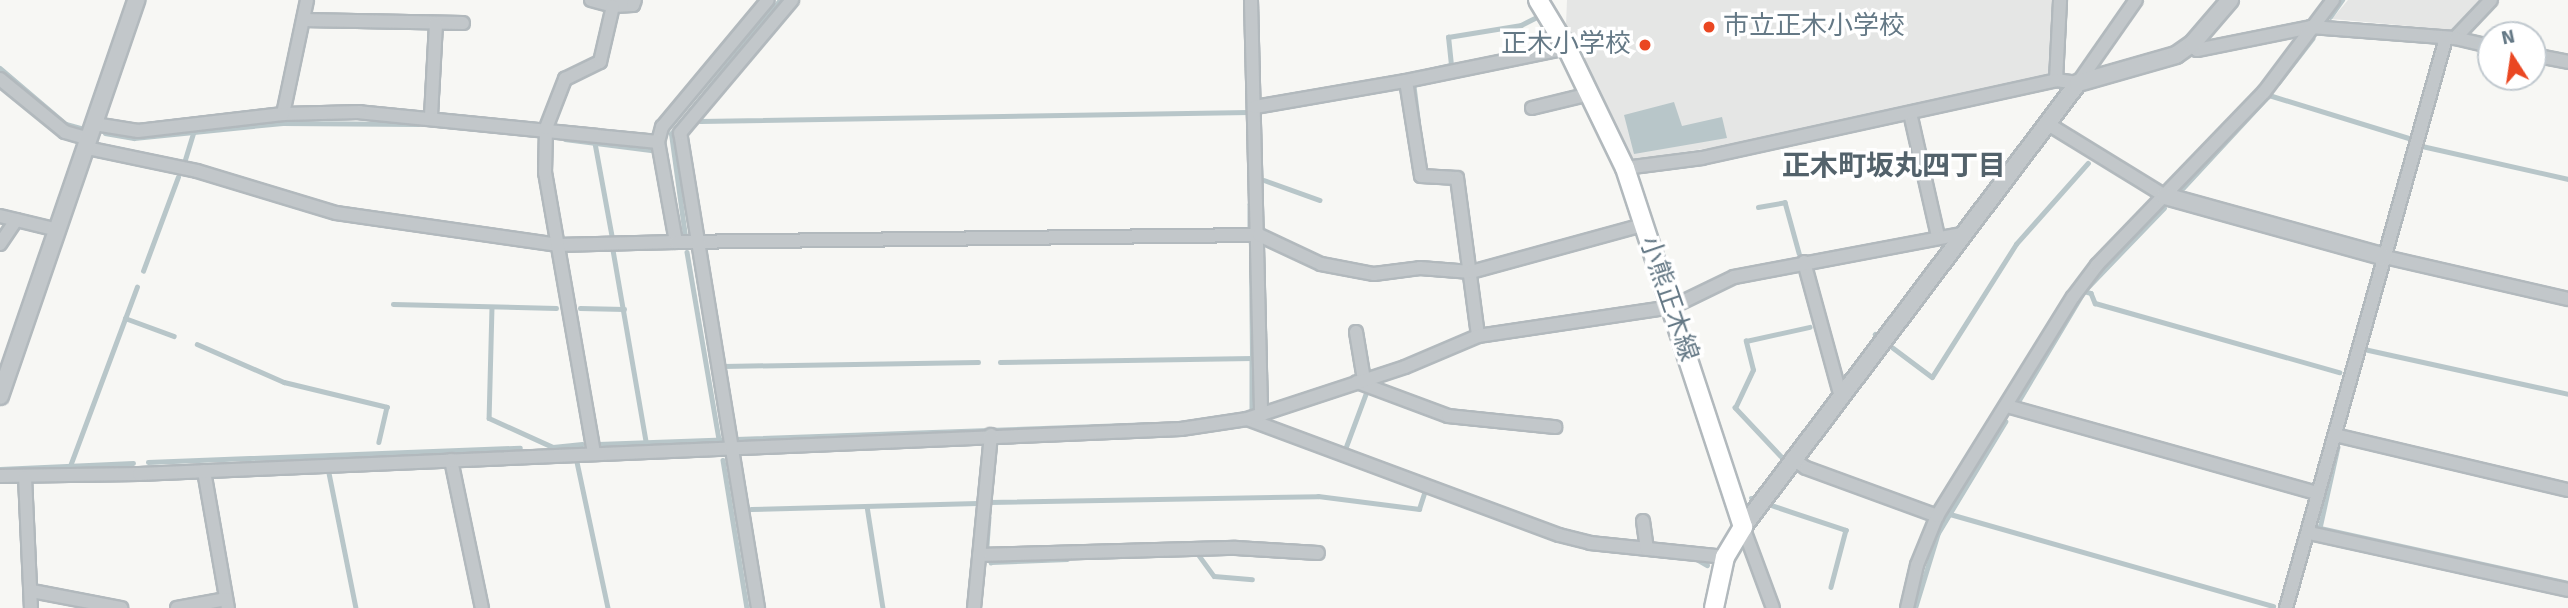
<!DOCTYPE html>
<html>
<head>
<meta charset="utf-8">
<style>
  body { margin:0 }
  #map { position:relative; width:2568px; height:608px; overflow:hidden; background:#f7f7f4; font-family:Signika,"Noto Sans JP",sans-serif }
  div>[style] { position:absolute }
  .built>* { inset:0; background:#e5e6e5 }
  .water>* { inset:0; background:#b8c6c9 }
  .stream>* { height:4.5px; margin:-2.25px; padding:0 2.25px; transform-origin:2.25px; border-radius:2.25px; background:#b8c6c9 }
  .roads { filter:drop-shadow(2px 0 #b2b9bd) drop-shadow(-2px 0 #b2b9bd) drop-shadow(0 2px #b2b9bd) drop-shadow(0 -2px #b2b9bd) }
  .minor>* { height:12px; margin:-6px; padding:0 6px; transform-origin:6px; border-radius:6px; background:#c2c7ca }
  .tertiary>* { height:16px; margin:-8px; padding:0 8px; transform-origin:8px; border-radius:8px; background:#c2c7ca }
  .secondary>* { height:18px; margin:-9px; padding:0 9px; transform-origin:9px; border-radius:9px; background:#fff }
  .dots>* { width:19px; height:19px; translate:-50% -50%; box-sizing:border-box; border:4px solid #fff; border-radius:50% }
  span { translate:-50% -50%; white-space:nowrap; text-align:center; line-height:1.15; -webkit-text-stroke:7px #fff; paint-order:stroke }
  .poi-label { font-size:26px; color:#657986 }
  .left { translate:0 -50%; text-align:left }
  .right { translate:-100% -50%; text-align:right }
  .street-label { font-size:26px; color:#657986 }
  .neighbourhood-label { font-size:28px; color:#53626b; font-weight:700 }
  .north { position:absolute; left:2477px; top:21px; width:70px; height:70px; box-sizing:border-box; background:#fff; border:2px solid #c1c9cf; border-radius:50%; rotate:348deg; font-size:19px; font-weight:700; line-height:28px; text-align:center; color:#657986 }
  .north::after { content:''; display:block; margin:auto; width:24px; height:32px; background:#ea4722; clip-path:polygon(50% 0,100% 100%,50% 72%,0 100%) }
</style>
</head>
<body>
<div id="map">
  <div class="built">
    <i style="clip-path:polygon(1567px 0,2054px 0,2049px 76px,1749px 142px,1631px 160px,1566px 25px)"></i>
    <i style="clip-path:polygon(2348px 0,2480px 0,2453px 30px,2332px 19px)"></i>
  </div>
  <div class="water">
    <i style="clip-path:polygon(1674px 102px,1682px 126px,1722px 117px,1727px 138px,1634px 154px,1624px 115px)"></i>
  </div>
  <div class="stream">
    <i style="left:2330px;top:17px;width:21px;rotate:-55deg"></i>
    <i style="left:0;top:68px;width:87px;rotate:40.3deg"></i>
    <i style="left:66px;top:124px;width:20px;rotate:15deg"></i>
    <i style="left:1425px;top:71px;width:27px;rotate:-13deg"></i>
    <i style="left:1451px;top:65px;width:28px;rotate:-96deg"></i>
    <i style="left:1448px;top:37px;width:74px;rotate:-9.3deg"></i>
    <i style="left:1521px;top:25px;width:20px;rotate:-27deg"></i>
    <i style="left:2278px;top:83px;width:56px;rotate:-52.3deg"></i>
    <i style="left:1414px;top:86px;width:34px;rotate:83deg"></i>
    <i style="left:2269px;top:95px;width:150px;rotate:17.1deg"></i>
    <i style="left:700px;top:121px;width:549px;rotate:-0.94deg"></i>
    <i style="left:105px;top:133px;width:29px;rotate:10deg"></i>
    <i style="left:134px;top:138px;width:149px;rotate:-5.8deg"></i>
    <i style="left:282px;top:123px;width:136px;rotate:0.4deg"></i>
    <i style="left:565px;top:139px;width:86px;rotate:7.4deg"></i>
    <i style="left:595px;top:143px;width:95px;rotate:79.6deg"></i>
    <i style="left:2422px;top:146px;width:150px;rotate:12.7deg"></i>
    <i style="left:184px;top:163px;width:34px;rotate:-73deg"></i>
    <i style="left:1264px;top:180px;width:59px;rotate:19.7deg"></i>
    <i style="left:2183px;top:188px;width:127px;rotate:-47.2deg"></i>
    <i style="left:1250px;top:204px;width:23px;rotate:90deg"></i>
    <i style="left:1758px;top:207px;width:27px;rotate:-10deg"></i>
    <i style="left:1785px;top:202px;width:53px;rotate:74.6deg"></i>
    <i style="left:685px;top:236px;width:103px;rotate:-97.8deg"></i>
    <i style="left:671px;top:134px;width:173px;rotate:-50.9deg"></i>
    <i style="left:613px;top:250px;width:195px;rotate:80.2deg"></i>
    <i style="left:687px;top:252px;width:190px;rotate:80.3deg"></i>
    <i style="left:143px;top:271px;width:100px;rotate:-69.6deg"></i>
    <i style="left:2084px;top:291px;width:7px;rotate:16deg"></i>
    <i style="left:2091px;top:293px;width:11px;rotate:68deg"></i>
    <i style="left:2095px;top:303px;width:254px;rotate:15.8deg"></i>
    <i style="left:393px;top:304px;width:163px;rotate:1.4deg"></i>
    <i style="left:492px;top:307px;width:111px;rotate:91.5deg"></i>
    <i style="left:489px;top:418px;width:70px;rotate:24.4deg"></i>
    <i style="left:553px;top:447px;width:29px;rotate:-6deg"></i>
    <i style="left:580px;top:308px;width:44px;rotate:1.3deg"></i>
    <i style="left:125px;top:318px;width:52px;rotate:20.2deg"></i>
    <i style="left:1875px;top:334px;width:1px;rotate:45deg"></i>
    <i style="left:197px;top:344px;width:95px;rotate:23.6deg"></i>
    <i style="left:284px;top:382px;width:106px;rotate:13.6deg"></i>
    <i style="left:387px;top:407px;width:36px;rotate:103deg"></i>
    <i style="left:1892px;top:347px;width:50px;rotate:36.9deg"></i>
    <i style="left:1932px;top:377px;width:157px;rotate:-57.7deg"></i>
    <i style="left:2016px;top:244px;width:108px;rotate:-48.4deg"></i>
    <i style="left:2364px;top:349px;width:209px;rotate:12.4deg"></i>
    <i style="left:1252px;top:358px;width:59px;rotate:90deg"></i>
    <i style="left:1000px;top:362px;width:252px;rotate:-0.9deg"></i>
    <i style="left:1252px;top:358px;width:95px;rotate:-90.6deg"></i>
    <i style="left:723px;top:366px;width:255px;rotate:-0.9deg"></i>
    <i style="left:2019px;top:400px;width:127px;rotate:-59.2deg"></i>
    <i style="left:2084px;top:291px;width:115px;rotate:-46.1deg"></i>
    <i style="left:598px;top:444px;width:556px;rotate:-2.06deg"></i>
    <i style="left:2338px;top:447px;width:83px;rotate:102.5deg"></i>
    <i style="left:2320px;top:528px;width:254px;rotate:12.5deg"></i>
    <i style="left:1344px;top:452px;width:63px;rotate:-69.6deg"></i>
    <i style="left:1782px;top:458px;width:69px;rotate:-133.2deg"></i>
    <i style="left:1735px;top:408px;width:42px;rotate:-64.7deg"></i>
    <i style="left:1753px;top:370px;width:30px;rotate:-104deg"></i>
    <i style="left:1746px;top:341px;width:65px;rotate:-12.5deg"></i>
    <i style="left:723px;top:460px;width:150px;rotate:80.8deg"></i>
    <i style="left:148px;top:462px;width:372px;rotate:-2.2deg"></i>
    <i style="left:577px;top:462px;width:149px;rotate:78deg"></i>
    <i style="left:70px;top:466px;width:191px;rotate:-69.5deg"></i>
    <i style="left:0;top:469px;width:133px;rotate:-2.6deg"></i>
    <i style="left:329px;top:473px;width:138px;rotate:78.7deg"></i>
    <i style="left:1751px;top:498px;width:1px"></i>
    <i style="left:989px;top:502px;width:329px;rotate:-1deg"></i>
    <i style="left:1318px;top:496px;width:102px;rotate:7.3deg"></i>
    <i style="left:1419px;top:509px;width:20px;rotate:-72deg"></i>
    <i style="left:1771px;top:505px;width:79px;rotate:18.4deg"></i>
    <i style="left:1846px;top:530px;width:59px;rotate:104.7deg"></i>
    <i style="left:867px;top:506px;width:103px;rotate:81.1deg"></i>
    <i style="left:751px;top:509px;width:226px;rotate:-1.5deg"></i>
    <i style="left:1950px;top:514px;width:336px;rotate:15.9deg"></i>
    <i style="left:989px;top:517px;width:30px;rotate:94deg"></i>
    <i style="left:987px;top:547px;width:16px;rotate:75deg"></i>
    <i style="left:991px;top:562px;width:76px;rotate:-2.3deg"></i>
    <i style="left:1198px;top:554px;width:27px;rotate:54deg"></i>
    <i style="left:1214px;top:576px;width:38px;rotate:5deg"></i>
    <i style="left:1695px;top:558px;width:14px;rotate:30deg"></i>
    <i style="left:1915px;top:608px;width:78px;rotate:-73deg"></i>
    <i style="left:1938px;top:533px;width:130px;rotate:-58.9deg"></i>
  </div>
  <div class="roads">
    <div class="minor">
      <i style="left:591px;top:0;width:23px;rotate:15deg"></i>
      <i style="left:613px;top:6px;width:20px;rotate:-3deg"></i>
      <i style="left:633px;top:5px;width:5px;rotate:-68deg"></i>
      <i style="left:1251px;top:0;width:415px;rotate:88.6deg"></i>
      <i style="left:303px;top:20px;width:160px;rotate:1.1deg"></i>
      <i style="left:2455px;top:38px;width:52px;rotate:-46.5deg"></i>
      <i style="left:2193px;top:43px;width:8px;rotate:60deg"></i>
      <i style="left:2197px;top:50px;width:116px;rotate:-11.4deg"></i>
      <i style="left:2311px;top:27px;width:144px;rotate:4.4deg"></i>
      <i style="left:2455px;top:38px;width:37px;rotate:13deg"></i>
      <i style="left:2533px;top:55px;width:36px;rotate:11deg"></i>
      <i style="left:0;top:79px;width:84px;rotate:39.2deg"></i>
      <i style="left:65px;top:132px;width:26px;rotate:16deg"></i>
      <i style="left:2056px;top:80px;width:80px;rotate:-87.1deg"></i>
      <i style="left:1406px;top:81px;width:164px;rotate:-11.6deg"></i>
      <i style="left:1255px;top:107px;width:153px;rotate:-9.8deg"></i>
      <i style="left:1406px;top:81px;width:96px;rotate:81deg"></i>
      <i style="left:1421px;top:176px;width:36px;rotate:3deg"></i>
      <i style="left:1457px;top:178px;width:159px;rotate:82.4deg"></i>
      <i style="left:1532px;top:108px;width:60px;rotate:-13.6deg"></i>
      <i style="left:1910px;top:113px;width:126px;rotate:77.2deg"></i>
      <i style="left:283px;top:114px;width:116px;rotate:-78.1deg"></i>
      <i style="left:431px;top:116px;width:93px;rotate:-86.9deg"></i>
      <i style="left:2048px;top:124px;width:137px;rotate:31.6deg"></i>
      <i style="left:658px;top:142px;width:16px;rotate:-75deg"></i>
      <i style="left:662px;top:127px;width:165px;rotate:-50.2deg"></i>
      <i style="left:87px;top:148px;width:112px;rotate:11.8deg"></i>
      <i style="left:197px;top:171px;width:145px;rotate:16.8deg"></i>
      <i style="left:336px;top:213px;width:223px;rotate:8.2deg"></i>
      <i style="left:557px;top:245px;width:119px;rotate:-1.4deg"></i>
      <i style="left:676px;top:242px;width:102px;rotate:-100.2deg"></i>
      <i style="left:658px;top:142px;width:300px;rotate:-174.3deg"></i>
      <i style="left:360px;top:112px;width:77px;rotate:178.5deg"></i>
      <i style="left:283px;top:114px;width:146px;rotate:173.3deg"></i>
      <i style="left:138px;top:131px;width:44px;rotate:-170.8deg"></i>
      <i style="left:1625px;top:168px;width:78px;rotate:-7.4deg"></i>
      <i style="left:1702px;top:158px;width:362px;rotate:-12.4deg"></i>
      <i style="left:2056px;top:80px;width:22px;rotate:8deg"></i>
      <i style="left:2078px;top:83px;width:101px;rotate:-55.1deg"></i>
      <i style="left:0;top:216px;width:60px;rotate:13.6deg"></i>
      <i style="left:676px;top:242px;width:583px;rotate:-0.69deg"></i>
      <i style="left:1259px;top:235px;width:68px;rotate:25.1deg"></i>
      <i style="left:1321px;top:264px;width:54px;rotate:10.7deg"></i>
      <i style="left:1374px;top:274px;width:46px;rotate:-7.4deg"></i>
      <i style="left:1420px;top:268px;width:51px;rotate:4.5deg"></i>
      <i style="left:1471px;top:272px;width:178px;rotate:-15.3deg"></i>
      <i style="left:0;top:244px;width:29px;rotate:-56deg"></i>
      <i style="left:2385px;top:257px;width:188px;rotate:12.9deg"></i>
      <i style="left:1804px;top:262px;width:137px;rotate:74.7deg"></i>
      <i style="left:1356px;top:332px;width:49px;rotate:80.5deg"></i>
      <i style="left:1357px;top:382px;width:97px;rotate:20.5deg"></i>
      <i style="left:1448px;top:416px;width:108px;rotate:5.9deg"></i>
      <i style="left:2007px;top:406px;width:322px;rotate:15.7deg"></i>
      <i style="left:1247px;top:419px;width:333px;rotate:20.4deg"></i>
      <i style="left:1559px;top:535px;width:32px;rotate:14deg"></i>
      <i style="left:1590px;top:543px;width:136px;rotate:5.9deg"></i>
      <i style="left:2335px;top:435px;width:239px;rotate:13.3deg"></i>
      <i style="left:594px;top:453px;width:284px;rotate:-99.9deg"></i>
      <i style="left:545px;top:173px;width:45px;rotate:-88.7deg"></i>
      <i style="left:546px;top:128px;width:53px;rotate:-68.8deg"></i>
      <i style="left:565px;top:79px;width:39px;rotate:-26deg"></i>
      <i style="left:600px;top:62px;width:57px;rotate:-76.9deg"></i>
      <i style="left:1792px;top:458px;width:17px;rotate:36deg"></i>
      <i style="left:1806px;top:468px;width:140px;rotate:20.1deg"></i>
      <i style="left:451px;top:460px;width:151px;rotate:78.2deg"></i>
      <i style="left:204px;top:471px;width:139px;rotate:80.1deg"></i>
      <i style="left:0;top:476px;width:139px;rotate:-0.8deg"></i>
      <i style="left:139px;top:474px;width:1043px;rotate:-2.47deg"></i>
      <i style="left:1181px;top:429px;width:67px;rotate:-8.6deg"></i>
      <i style="left:1247px;top:419px;width:166px;rotate:-18.2deg"></i>
      <i style="left:1405px;top:367px;width:79px;rotate:-23deg"></i>
      <i style="left:1478px;top:336px;width:196px;rotate:-8.5deg"></i>
      <i style="left:1672px;top:307px;width:69px;rotate:-25.8deg"></i>
      <i style="left:1734px;top:277px;width:232px;rotate:-10.7deg"></i>
      <i style="left:25px;top:477px;width:131px;rotate:87.4deg"></i>
      <i style="left:1643px;top:521px;width:28px;rotate:82deg"></i>
      <i style="left:1743px;top:527px;width:86px;rotate:69.7deg"></i>
      <i style="left:2309px;top:533px;width:265px;rotate:12.4deg"></i>
      <i style="left:979px;top:555px;width:257px;rotate:-1.6deg"></i>
      <i style="left:1236px;top:548px;width:82px;rotate:3.5deg"></i>
      <i style="left:32px;top:591px;width:91px;rotate:10.8deg"></i>
      <i style="left:177px;top:608px;width:50px;rotate:-10.4deg"></i>
      <i style="left:758px;top:608px;width:481px;rotate:-99.3deg"></i>
      <i style="left:680px;top:133px;width:174px;rotate:-49.9deg"></i>
      <i style="left:974px;top:608px;width:174px;rotate:-84.4deg"></i>
      <i style="left:1907px;top:608px;width:44px;rotate:-76.9deg"></i>
      <i style="left:1917px;top:565px;width:53px;rotate:-67.8deg"></i>
      <i style="left:1937px;top:516px;width:258px;rotate:-58.2deg"></i>
      <i style="left:2073px;top:297px;width:40px;rotate:-53deg"></i>
      <i style="left:2097px;top:265px;width:240px;rotate:-46deg"></i>
      <i style="left:2264px;top:92px;width:115px;rotate:-53.1deg"></i>
      <i style="left:2286px;top:608px;width:592px;rotate:-74.32deg"></i>
    </div>
    <div class="tertiary">
      <i style="left:2165px;top:196px;width:228px;rotate:15.5deg"></i>
      <i style="left:0;top:396px;width:419px;rotate:-71deg"></i>
      <i style="left:1743px;top:527px;width:556px;rotate:-52.97deg"></i>
      <i style="left:2078px;top:83px;width:102px;rotate:-15.9deg"></i>
      <i style="left:2176px;top:55px;width:21px;rotate:-35deg"></i>
      <i style="left:2193px;top:43px;width:57px;rotate:-49.3deg"></i>
    </div>
    <div class="secondary">
      <i style="left:1538px;top:0;width:56px;rotate:58.9deg"></i>
      <i style="left:1567px;top:48px;width:133px;rotate:64.2deg"></i>
      <i style="left:1625px;top:168px;width:378px;rotate:71.8deg"></i>
      <i style="left:1743px;top:527px;width:35px;rotate:121deg"></i>
      <i style="left:1725px;top:557px;width:52px;rotate:102.2deg"></i>
    </div>
  </div>
  <div class="dots">
    <i style="left:1709px;top:27px;background:#ea4722"></i>
    <i style="left:1645px;top:45px;background:#ea4722"></i>
  </div>
  <div class="poi-label">
    <span class="left" style="left:1723px;top:27px">市立正木小学校</span>
    <span class="right" style="left:1631px;top:45px">正木小学校</span>
  </div>
  <div class="street-label">
    <span style="left:1668px;top:299px;rotate:71deg">小熊正木線</span>
  </div>
  <div class="neighbourhood-label">
    <span style="left:1894px;top:166px">正木町坂丸四丁目</span>
  </div>
  <div class="north">N</div>
</div>
</body>
</html>
